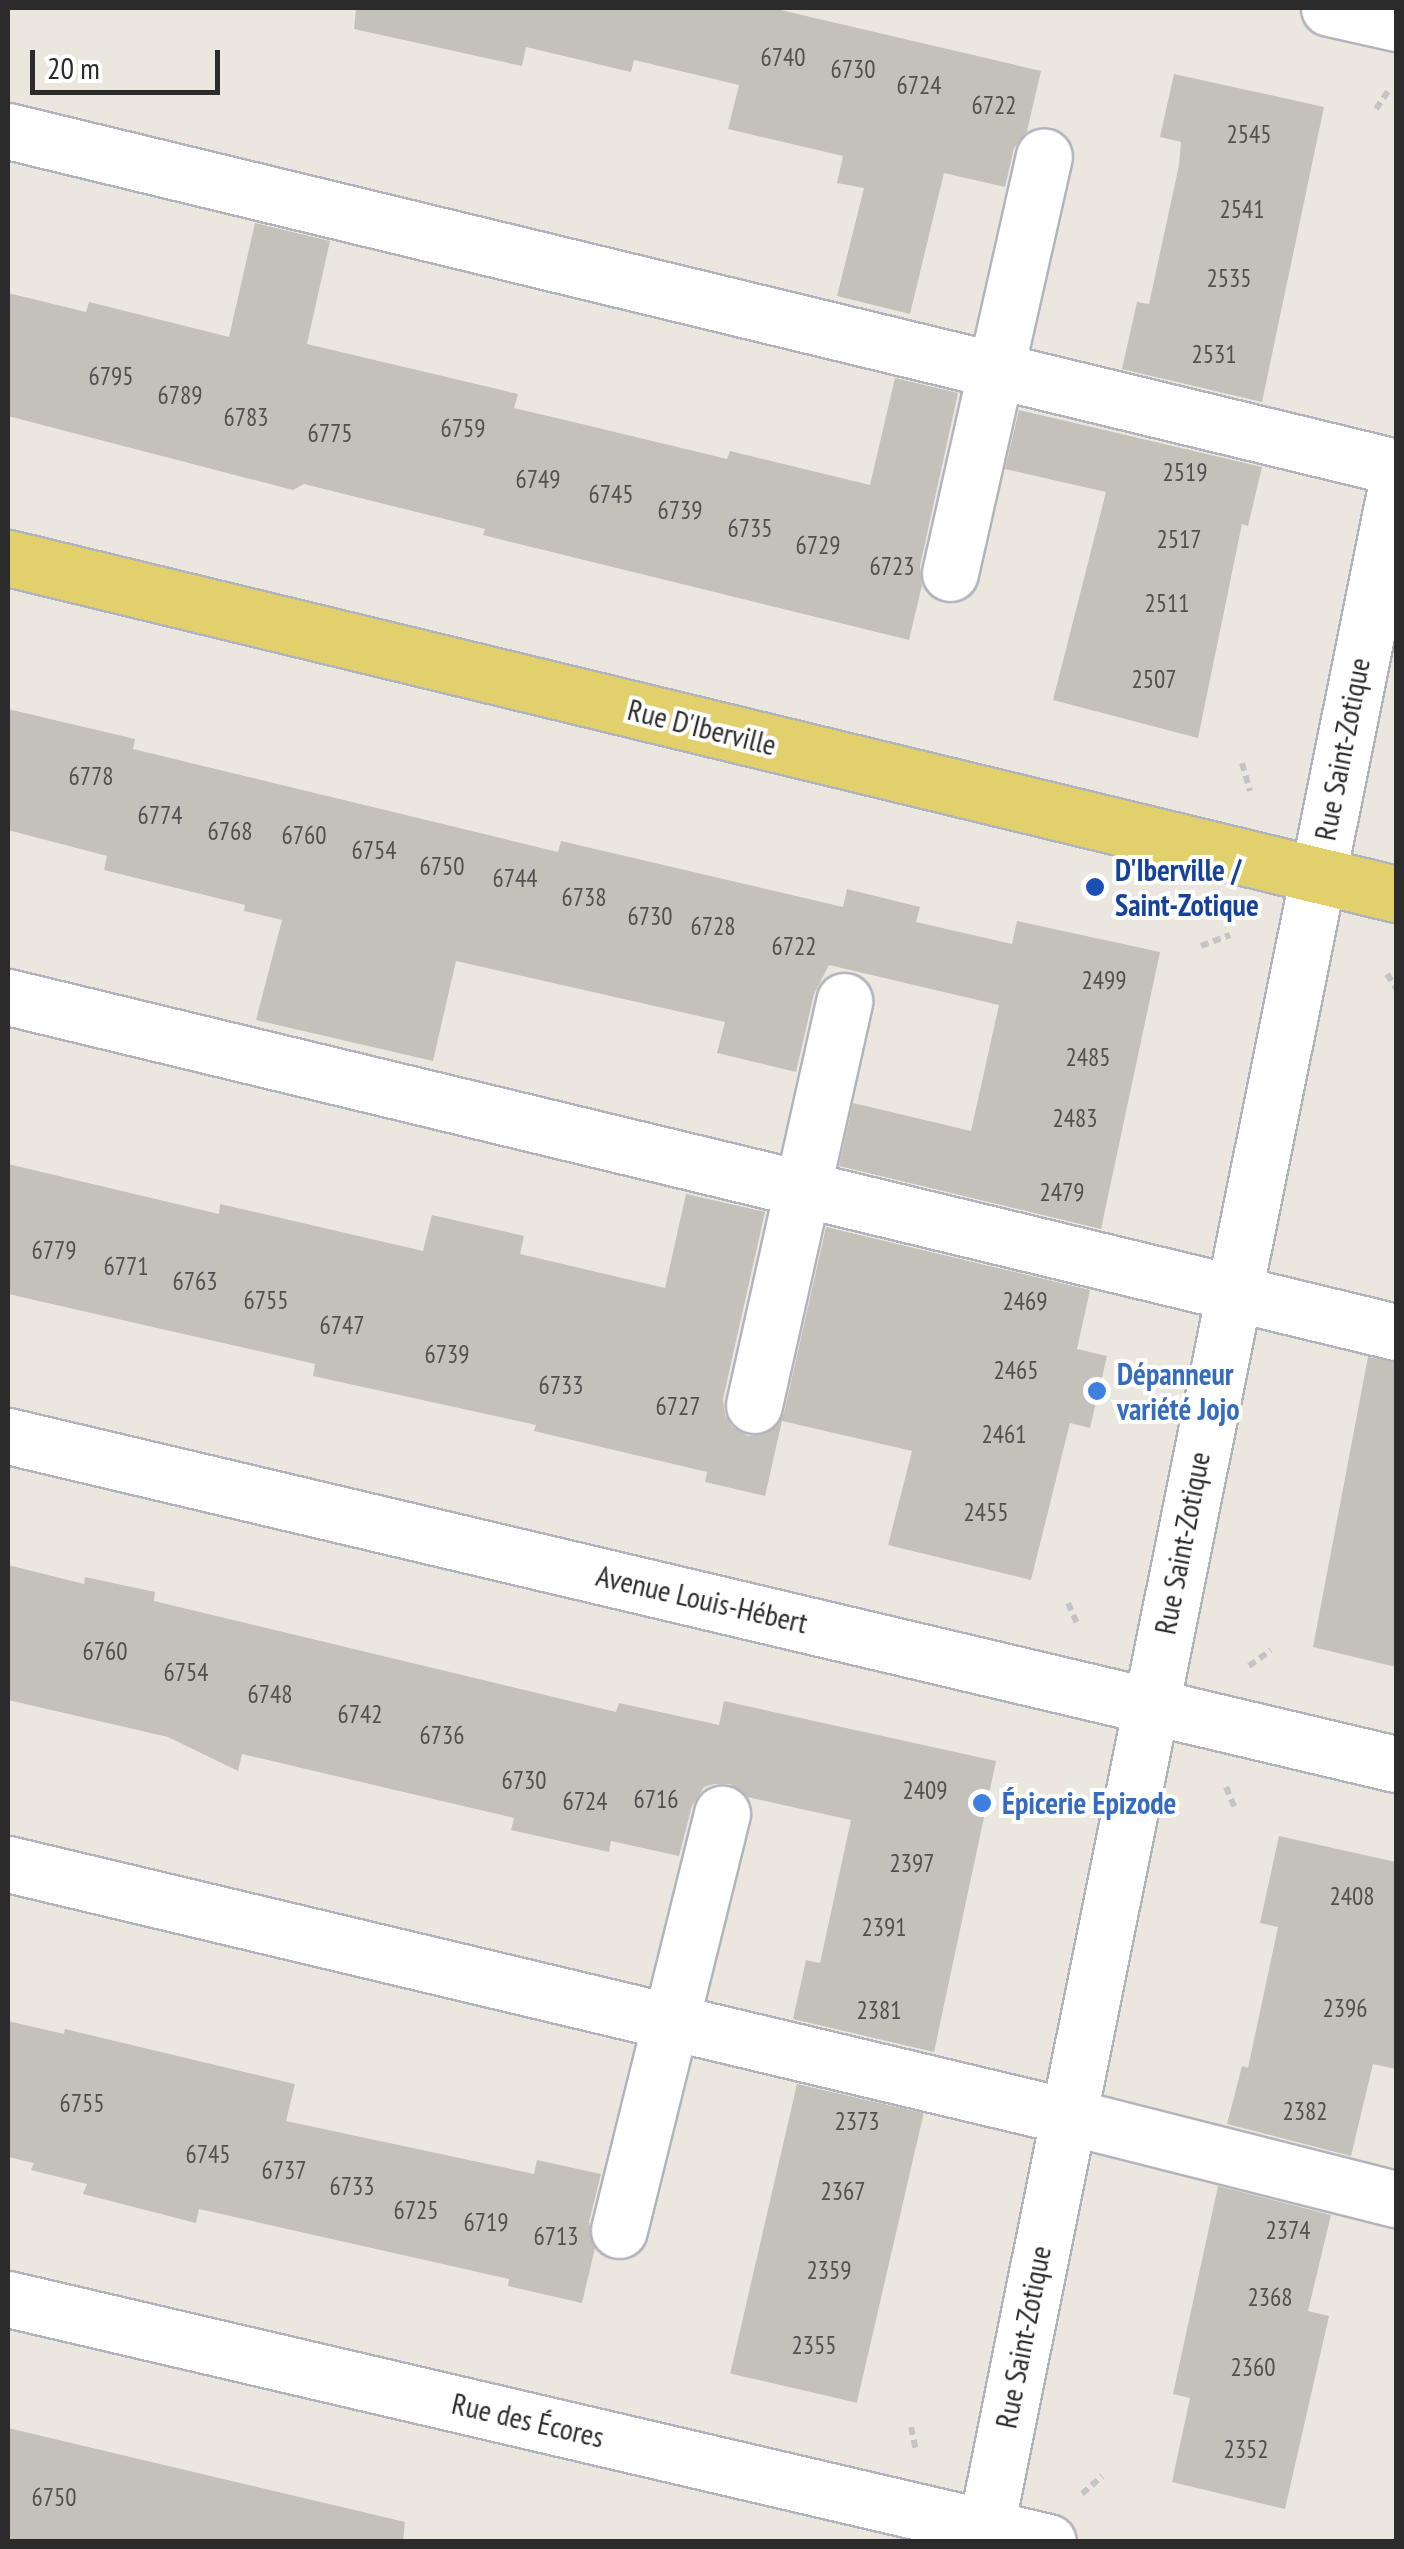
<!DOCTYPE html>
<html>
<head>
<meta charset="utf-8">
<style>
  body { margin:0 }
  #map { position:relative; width:1404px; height:2549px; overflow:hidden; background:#ebe7df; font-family:"PT Sans Narrow",sans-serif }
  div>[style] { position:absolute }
  .building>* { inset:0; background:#c4c1ba; transform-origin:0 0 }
  .path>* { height:6px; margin-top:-3px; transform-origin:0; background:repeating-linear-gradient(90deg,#c4c4c4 0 8px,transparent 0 13px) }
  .roads { filter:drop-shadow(2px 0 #b2b4bd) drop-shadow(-2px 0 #b2b4bd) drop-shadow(0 2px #b2b4bd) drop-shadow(0 -2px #b2b4bd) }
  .minor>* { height:55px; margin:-27.5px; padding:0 27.5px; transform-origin:27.5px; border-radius:27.5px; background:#fff }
  .major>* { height:55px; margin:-27.5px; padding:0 27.5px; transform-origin:27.5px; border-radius:27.5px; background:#e2d06d }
  .dots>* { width:28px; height:28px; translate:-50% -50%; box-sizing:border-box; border:5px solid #fff; border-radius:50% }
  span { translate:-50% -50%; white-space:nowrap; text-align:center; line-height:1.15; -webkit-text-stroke:8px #fff; paint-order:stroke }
  .number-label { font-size:25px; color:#51504f }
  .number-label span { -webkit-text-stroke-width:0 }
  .street-label { font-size:30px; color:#2b2b2b }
  .transit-label { font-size:30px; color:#164399; font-weight:700 }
  .left { translate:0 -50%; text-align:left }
  .shop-label { font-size:30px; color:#366cbe; font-weight:700 }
  .frame { position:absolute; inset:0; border:10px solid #2b2b2b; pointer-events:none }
  .scale { position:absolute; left:30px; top:50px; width:190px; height:45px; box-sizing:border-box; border:5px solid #2b2b2b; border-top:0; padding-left:12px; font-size:30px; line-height:35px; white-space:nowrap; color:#2b2b2b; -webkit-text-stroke:8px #fff; paint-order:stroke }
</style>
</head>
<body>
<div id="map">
  <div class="building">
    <i style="clip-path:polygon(356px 8px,772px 8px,1041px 71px,1027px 131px,1014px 148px,1005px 187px,944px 173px,910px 314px,837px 296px,864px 188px,837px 183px,843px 156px,728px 129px,739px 85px,634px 60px,631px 72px,526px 47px,522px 66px,354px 29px)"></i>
    <i style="clip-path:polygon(1174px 74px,1324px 107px,1262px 402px,1122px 369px,1137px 302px,1149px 304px,1179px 165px,1181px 142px,1160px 137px)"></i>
    <i style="clip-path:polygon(255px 223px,330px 241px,307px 344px,518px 394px,514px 408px,586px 425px,727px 459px,730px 451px,870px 485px,895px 378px,958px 393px,920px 566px,922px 585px,909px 640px,483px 535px,485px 529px,304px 484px,293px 490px,8px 416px,8px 293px,86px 312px,89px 302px,229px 337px)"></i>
    <i style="clip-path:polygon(1019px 410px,1262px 467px,1248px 526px,1242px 524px,1198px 738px,1053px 700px,1106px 492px,1005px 469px)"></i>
    <i style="clip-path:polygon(8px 709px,135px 739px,133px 749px,558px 852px,561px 841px,843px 907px,847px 889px,920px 907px,916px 922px,1012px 944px,1017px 921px,1160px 952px,1101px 1229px,839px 1166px,853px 1103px,971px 1131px,999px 1005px,829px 965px,814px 994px,796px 1072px,717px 1053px,725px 1022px,456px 961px,433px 1061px,256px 1020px,282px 920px,244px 911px,245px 905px,104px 870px,107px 856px,8px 830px)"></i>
    <i style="clip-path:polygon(8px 1164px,219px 1214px,220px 1204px,423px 1251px,432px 1215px,524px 1236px,520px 1254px,665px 1288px,686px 1194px,765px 1212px,723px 1399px,725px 1415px,732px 1427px,748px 1436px,764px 1434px,776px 1427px,784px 1413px,826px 1227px,1090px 1290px,1077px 1349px,1107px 1356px,1090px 1428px,1070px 1423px,1031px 1580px,888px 1545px,912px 1451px,782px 1421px,765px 1496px,705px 1482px,707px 1472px,534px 1431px,536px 1425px,313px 1376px,315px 1364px,8px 1294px)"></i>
    <i style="clip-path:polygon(1368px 1357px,1396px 1362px,1396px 1667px,1313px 1647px)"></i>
    <i style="clip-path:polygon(8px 1565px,84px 1584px,85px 1577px,155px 1592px,154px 1601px,616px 1712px,619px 1703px,719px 1725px,724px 1701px,996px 1761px,934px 2052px,793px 2019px,806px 1960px,820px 1963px,851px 1820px,747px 1797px,730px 1784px,714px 1784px,704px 1787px,692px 1806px,679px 1856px,611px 1841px,609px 1852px,511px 1830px,514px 1818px,242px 1754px,238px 1771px,168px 1737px,8px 1700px)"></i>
    <i style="clip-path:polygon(1279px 1836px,1396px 1862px,1396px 2069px,1373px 2064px,1351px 2156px,1227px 2124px,1242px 2066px,1248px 2068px,1278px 1927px,1260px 1923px)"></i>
    <i style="clip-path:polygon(8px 2021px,64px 2034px,65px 2029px,295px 2084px,286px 2121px,534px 2174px,537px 2160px,601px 2174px,589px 2222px,595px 2248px,582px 2303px,508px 2286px,509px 2279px,199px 2209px,196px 2223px,83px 2194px,87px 2184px,31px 2170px,34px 2163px,8px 2157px)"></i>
    <i style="left:797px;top:2084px;width:130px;height:297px;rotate:13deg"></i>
    <i style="clip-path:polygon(1218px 2186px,1331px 2215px,1308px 2311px,1329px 2316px,1285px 2509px,1172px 2482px,1190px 2398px,1173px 2394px)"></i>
    <i style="clip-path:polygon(8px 2428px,405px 2522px,403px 2542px,8px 2542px)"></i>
  </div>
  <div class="path">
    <i style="left:1376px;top:109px;width:25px;rotate:-56deg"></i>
    <i style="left:1242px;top:763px;width:29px;rotate:74deg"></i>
    <i style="left:1201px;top:946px;width:31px;rotate:-21deg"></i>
    <i style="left:1387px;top:974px;width:17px;rotate:57deg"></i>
    <i style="left:1068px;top:1603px;width:24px;rotate:66deg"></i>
    <i style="left:1249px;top:1666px;width:27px;rotate:-36deg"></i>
    <i style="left:1226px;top:1787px;width:23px;rotate:67deg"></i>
    <i style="left:911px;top:2427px;width:24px;rotate:78deg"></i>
    <i style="left:1082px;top:2494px;width:27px;rotate:-42deg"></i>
  </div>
  <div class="roads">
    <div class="minor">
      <i style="left:1329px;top:8px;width:69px;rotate:12.6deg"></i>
      <i style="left:8px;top:131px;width:1428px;rotate:13.61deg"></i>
      <i style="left:950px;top:573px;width:427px;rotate:-77.3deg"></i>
      <i style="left:8px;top:997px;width:1428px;rotate:13.57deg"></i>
      <i style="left:754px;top:1405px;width:414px;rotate:-77.4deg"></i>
      <i style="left:8px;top:1436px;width:1426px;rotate:13.3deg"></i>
      <i style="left:8px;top:1864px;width:1089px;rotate:13.39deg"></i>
      <i style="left:1067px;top:2116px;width:339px;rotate:14.2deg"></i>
      <i style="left:619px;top:2230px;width:429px;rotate:-76.1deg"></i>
      <i style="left:8px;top:2299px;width:1068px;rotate:13.15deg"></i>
      <i style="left:983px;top:2542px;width:2097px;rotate:-78.64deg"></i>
    </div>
    <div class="major">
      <i style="left:8px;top:558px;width:1428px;rotate:13.61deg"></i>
    </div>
  </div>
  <div class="dots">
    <i style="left:1095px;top:887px;background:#1a4fb4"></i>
    <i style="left:1097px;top:1391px;background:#3f7fe0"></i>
    <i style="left:982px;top:1803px;background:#3f7fe0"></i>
  </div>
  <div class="number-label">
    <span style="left:783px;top:57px">6740</span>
    <span style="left:853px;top:69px">6730</span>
    <span style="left:919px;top:85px">6724</span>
    <span style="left:994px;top:105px">6722</span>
    <span style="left:1249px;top:134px">2545</span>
    <span style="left:1242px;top:209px">2541</span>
    <span style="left:1229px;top:278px">2535</span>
    <span style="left:1214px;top:354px">2531</span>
    <span style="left:111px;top:376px">6795</span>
    <span style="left:180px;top:395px">6789</span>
    <span style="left:246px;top:417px">6783</span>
    <span style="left:463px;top:428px">6759</span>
    <span style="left:330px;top:433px">6775</span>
    <span style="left:1185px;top:472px">2519</span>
    <span style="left:538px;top:479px">6749</span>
    <span style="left:611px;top:494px">6745</span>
    <span style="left:680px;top:510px">6739</span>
    <span style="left:750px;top:528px">6735</span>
    <span style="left:1179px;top:539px">2517</span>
    <span style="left:818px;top:545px">6729</span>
    <span style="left:892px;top:566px">6723</span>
    <span style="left:1167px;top:603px">2511</span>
    <span style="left:1154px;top:679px">2507</span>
    <span style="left:91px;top:776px">6778</span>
    <span style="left:160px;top:815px">6774</span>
    <span style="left:230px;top:831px">6768</span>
    <span style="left:304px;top:835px">6760</span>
    <span style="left:374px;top:850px">6754</span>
    <span style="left:442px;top:866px">6750</span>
    <span style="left:515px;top:878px">6744</span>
    <span style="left:584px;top:897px">6738</span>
    <span style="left:650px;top:916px">6730</span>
    <span style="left:713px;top:926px">6728</span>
    <span style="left:794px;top:946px">6722</span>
    <span style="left:1104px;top:980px">2499</span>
    <span style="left:1088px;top:1057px">2485</span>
    <span style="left:1075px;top:1118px">2483</span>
    <span style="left:1062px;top:1192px">2479</span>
    <span style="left:54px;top:1250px">6779</span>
    <span style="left:126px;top:1266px">6771</span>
    <span style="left:195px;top:1281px">6763</span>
    <span style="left:266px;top:1300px">6755</span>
    <span style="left:1025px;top:1301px">2469</span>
    <span style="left:342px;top:1325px">6747</span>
    <span style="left:447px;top:1354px">6739</span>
    <span style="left:1016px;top:1370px">2465</span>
    <span style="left:561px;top:1385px">6733</span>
    <span style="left:678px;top:1406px">6727</span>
    <span style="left:1004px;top:1434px">2461</span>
    <span style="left:986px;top:1512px">2455</span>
    <span style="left:105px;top:1651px">6760</span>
    <span style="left:186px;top:1672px">6754</span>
    <span style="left:270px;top:1694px">6748</span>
    <span style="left:360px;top:1714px">6742</span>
    <span style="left:442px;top:1735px">6736</span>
    <span style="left:524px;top:1780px">6730</span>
    <span style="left:925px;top:1790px">2409</span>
    <span style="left:656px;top:1799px">6716</span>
    <span style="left:585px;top:1801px">6724</span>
    <span style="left:912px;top:1863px">2397</span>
    <span style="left:1352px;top:1896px">2408</span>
    <span style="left:884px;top:1927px">2391</span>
    <span style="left:1345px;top:2008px">2396</span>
    <span style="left:879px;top:2010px">2381</span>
    <span style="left:82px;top:2103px">6755</span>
    <span style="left:1305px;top:2111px">2382</span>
    <span style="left:857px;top:2121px">2373</span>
    <span style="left:208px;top:2154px">6745</span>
    <span style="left:284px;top:2170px">6737</span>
    <span style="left:352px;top:2186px">6733</span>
    <span style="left:843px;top:2191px">2367</span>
    <span style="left:416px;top:2210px">6725</span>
    <span style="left:486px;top:2222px">6719</span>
    <span style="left:1288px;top:2230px">2374</span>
    <span style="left:556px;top:2236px">6713</span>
    <span style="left:829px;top:2270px">2359</span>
    <span style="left:1270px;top:2297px">2368</span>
    <span style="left:814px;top:2345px">2355</span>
    <span style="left:1253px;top:2367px">2360</span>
    <span style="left:1246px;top:2449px">2352</span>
    <span style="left:54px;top:2497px">6750</span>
  </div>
  <div class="street-label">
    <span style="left:702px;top:727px;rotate:14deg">Rue D'Iberville</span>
    <span style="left:1342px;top:749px;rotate:-79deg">Rue Saint-Zotique</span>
    <span style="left:1182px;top:1543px;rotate:-79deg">Rue Saint-Zotique</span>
    <span style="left:702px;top:1599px;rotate:13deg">Avenue Louis-Hébert</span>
    <span style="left:1023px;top:2337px;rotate:-79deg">Rue Saint-Zotique</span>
    <span style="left:528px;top:2420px;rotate:13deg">Rue des Écores</span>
  </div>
  <div class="transit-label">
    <span class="left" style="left:1115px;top:887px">D'Iberville /<br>Saint-Zotique</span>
  </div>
  <div class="shop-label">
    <span class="left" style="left:1117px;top:1391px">Dépanneur<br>variété Jojo</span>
    <span class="left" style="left:1002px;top:1803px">Épicerie Epizode</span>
  </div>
  <div class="frame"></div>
  <div class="scale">20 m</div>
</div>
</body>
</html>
